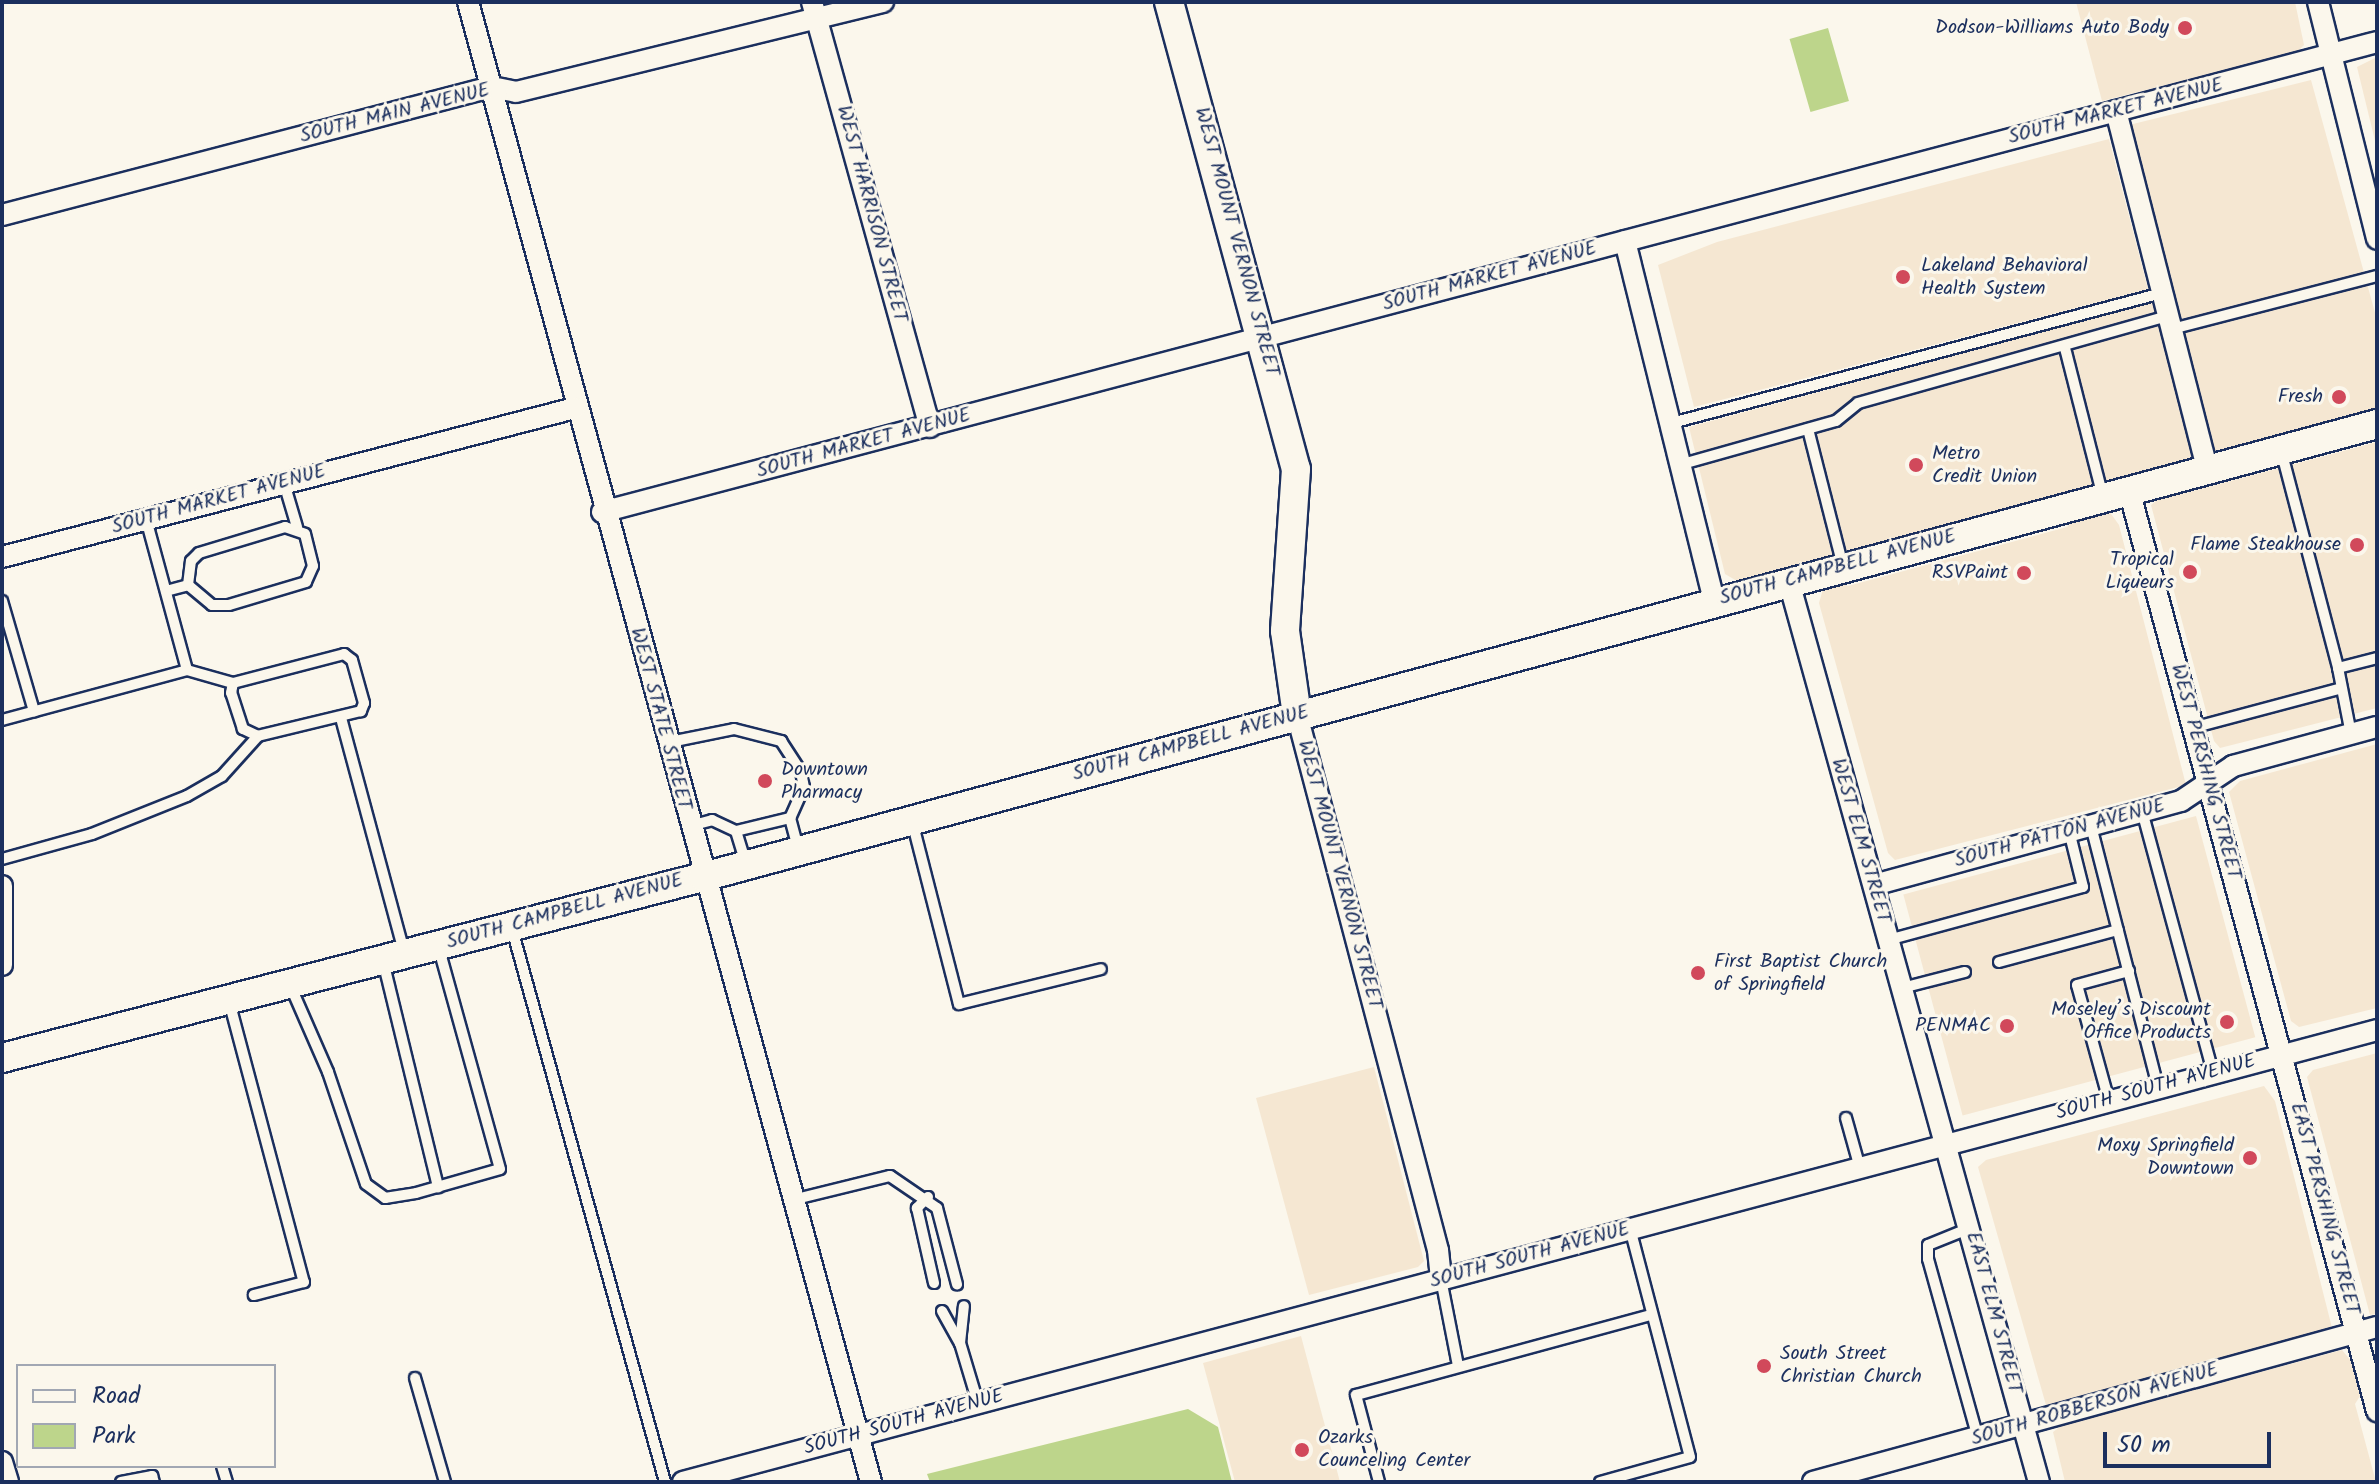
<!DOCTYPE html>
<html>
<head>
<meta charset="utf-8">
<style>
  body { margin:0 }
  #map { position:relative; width:2379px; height:1484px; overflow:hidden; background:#fbf7ec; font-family:Kalam,sans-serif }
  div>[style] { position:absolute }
  .built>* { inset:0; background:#f5e7d2; transform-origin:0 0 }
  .green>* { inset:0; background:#bdd58b; transform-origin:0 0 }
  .roads { filter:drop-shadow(2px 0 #1b2f5e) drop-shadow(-2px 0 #1b2f5e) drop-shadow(0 2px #1b2f5e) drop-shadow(0 -2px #1b2f5e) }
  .lane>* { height:10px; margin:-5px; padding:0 5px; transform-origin:5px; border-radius:5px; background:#fbf7ec }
  .street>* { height:20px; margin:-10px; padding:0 10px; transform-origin:10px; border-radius:10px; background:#fbf7ec }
  .secondary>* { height:28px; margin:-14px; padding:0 14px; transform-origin:14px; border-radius:14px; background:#fbf7ec }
  .dots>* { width:22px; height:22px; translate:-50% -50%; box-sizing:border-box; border:4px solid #fbf7ec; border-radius:50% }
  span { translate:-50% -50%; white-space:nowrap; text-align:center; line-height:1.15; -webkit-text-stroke:6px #fbf7ec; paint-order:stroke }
  .poi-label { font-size:20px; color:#1b2f5e }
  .right { translate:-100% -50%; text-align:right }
  .left { translate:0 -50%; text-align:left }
  .street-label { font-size:20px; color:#1b2f5e }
  .frame { position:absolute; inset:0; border:4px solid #1b2f5e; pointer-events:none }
  .legend { position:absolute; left:16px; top:1364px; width:260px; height:104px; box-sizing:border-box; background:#fbf7ec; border:2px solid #a1a7b3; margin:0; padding:10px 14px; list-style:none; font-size:24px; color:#1b2f5e }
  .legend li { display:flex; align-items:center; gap:16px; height:40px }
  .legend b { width:40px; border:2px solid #a1a7b3 }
  .scale { position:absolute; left:2103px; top:1432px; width:168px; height:36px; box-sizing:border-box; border:4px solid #1b2f5e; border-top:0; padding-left:10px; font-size:24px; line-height:28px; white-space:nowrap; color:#1b2f5e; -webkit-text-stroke:6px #fbf7ec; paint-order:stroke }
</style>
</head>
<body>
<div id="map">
  <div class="built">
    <i style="clip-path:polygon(2076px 2px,2295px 2px,2304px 45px,2297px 52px,2102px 101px)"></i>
    <i style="clip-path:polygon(2377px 57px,2377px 149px,2357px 67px)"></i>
    <i style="clip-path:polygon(2311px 80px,2377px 320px,2377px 413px,2217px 453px,2210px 447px,2129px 125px)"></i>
    <i style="clip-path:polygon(2109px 139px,2148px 289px,1694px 407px,1658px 265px,1717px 242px)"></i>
    <i style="clip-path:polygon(2154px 302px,2193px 452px,2189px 461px,1737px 581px,1725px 574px,1689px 427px)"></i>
    <i style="clip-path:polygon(2377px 442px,2377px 708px,2220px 748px,2214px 741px,2151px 505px,2169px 491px,2178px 495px)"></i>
    <i style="clip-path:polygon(2109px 511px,2119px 525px,2186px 785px,1895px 860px,1888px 853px,1819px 603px,1823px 589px,1837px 581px,1848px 586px,2067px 527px,2077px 517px)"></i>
    <i style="clip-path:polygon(2377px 744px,2377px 1008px,2299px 1027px,2291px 1021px,2229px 792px,2240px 781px)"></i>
    <i style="left:2196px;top:816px;width:229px;height:303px;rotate:75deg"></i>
    <i style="clip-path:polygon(2377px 1053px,2377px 1314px,2370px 1315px,2307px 1077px,2313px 1070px)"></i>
    <i style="clip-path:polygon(1374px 1067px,1424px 1261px,1418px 1267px,1309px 1295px,1256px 1098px)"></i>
    <i style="clip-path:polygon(2264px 1086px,2275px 1101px,2332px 1328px,2046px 1405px,1978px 1167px,1986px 1160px)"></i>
    <i style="clip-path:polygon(1301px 1336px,1340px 1482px,1235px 1482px,1203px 1363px)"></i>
    <i style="clip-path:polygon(2342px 1350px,2351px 1361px,2360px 1396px,2355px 1404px,2376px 1482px,2065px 1482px,2053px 1432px,2061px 1426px)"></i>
  </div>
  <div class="green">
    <i style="left:1828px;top:28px;width:76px;height:40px;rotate:74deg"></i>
    <i style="clip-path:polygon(1188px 1409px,1218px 1427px,1232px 1482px,930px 1482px,927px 1474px)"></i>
  </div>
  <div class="roads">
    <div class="lane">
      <i style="left:2172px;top:329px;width:212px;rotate:-14.5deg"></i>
      <i style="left:2065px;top:348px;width:154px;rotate:75.7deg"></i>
      <i style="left:1668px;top:424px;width:511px;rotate:-14.85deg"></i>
      <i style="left:1808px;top:429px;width:141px;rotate:75.7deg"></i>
      <i style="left:2282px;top:454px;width:221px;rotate:75.3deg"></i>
      <i style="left:1679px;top:465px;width:163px;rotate:-15.7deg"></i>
      <i style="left:1836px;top:421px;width:28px;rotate:-39deg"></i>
      <i style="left:1858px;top:403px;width:322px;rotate:-15.7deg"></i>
      <i style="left:284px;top:483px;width:46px;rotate:73.5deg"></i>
      <i style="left:146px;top:519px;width:156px;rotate:74.8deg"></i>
      <i style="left:285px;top:527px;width:21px;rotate:19deg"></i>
      <i style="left:305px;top:534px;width:33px;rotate:76deg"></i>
      <i style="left:313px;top:566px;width:17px;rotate:114deg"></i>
      <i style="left:306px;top:582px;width:80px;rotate:163.4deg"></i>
      <i style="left:229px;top:605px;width:17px;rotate:180deg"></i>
      <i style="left:212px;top:605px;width:31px;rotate:-140deg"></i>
      <i style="left:188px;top:585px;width:24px;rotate:-83deg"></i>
      <i style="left:191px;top:561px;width:11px;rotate:-45deg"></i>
      <i style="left:199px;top:553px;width:90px;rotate:-16.8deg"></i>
      <i style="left:166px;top:591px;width:23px;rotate:-15deg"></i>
      <i style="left:2px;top:601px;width:115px;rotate:73.8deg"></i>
      <i style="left:344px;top:654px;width:10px;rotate:37deg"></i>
      <i style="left:352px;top:660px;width:45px;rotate:74.4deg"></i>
      <i style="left:364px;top:703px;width:9px;rotate:111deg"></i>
      <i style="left:361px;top:711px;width:106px;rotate:166.4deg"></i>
      <i style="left:258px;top:736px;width:17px;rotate:-155deg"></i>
      <i style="left:243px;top:729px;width:38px;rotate:-108deg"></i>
      <i style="left:231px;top:693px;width:10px;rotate:-79deg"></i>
      <i style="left:233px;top:683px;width:115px;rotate:-14.6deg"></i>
      <i style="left:341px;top:718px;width:242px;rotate:74.9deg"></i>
      <i style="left:2px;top:720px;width:192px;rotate:-15.1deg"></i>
      <i style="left:187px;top:670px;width:48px;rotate:15.8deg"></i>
      <i style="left:2192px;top:728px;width:152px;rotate:-14.9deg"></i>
      <i style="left:2351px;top:734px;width:67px;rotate:-101.1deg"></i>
      <i style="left:2338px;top:668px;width:40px;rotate:-14.4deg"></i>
      <i style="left:670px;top:742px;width:65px;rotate:-11.5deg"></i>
      <i style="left:734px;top:729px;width:49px;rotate:14.3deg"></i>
      <i style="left:781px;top:741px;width:37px;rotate:57deg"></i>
      <i style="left:801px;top:772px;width:15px;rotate:79deg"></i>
      <i style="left:804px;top:787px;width:34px;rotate:114deg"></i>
      <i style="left:2142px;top:811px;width:270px;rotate:74.8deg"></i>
      <i style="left:912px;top:821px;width:189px;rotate:75.6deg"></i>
      <i style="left:959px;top:1004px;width:146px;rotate:-13.8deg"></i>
      <i style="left:690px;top:826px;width:23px;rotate:-15deg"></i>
      <i style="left:712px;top:820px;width:26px;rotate:25deg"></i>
      <i style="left:736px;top:831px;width:56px;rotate:-13.5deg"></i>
      <i style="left:790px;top:818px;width:31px;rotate:75deg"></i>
      <i style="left:2091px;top:826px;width:269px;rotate:75.6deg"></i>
      <i style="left:736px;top:831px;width:34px;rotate:73deg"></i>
      <i style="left:2px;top:859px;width:93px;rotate:-15.5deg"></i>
      <i style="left:92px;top:834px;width:102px;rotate:-21.8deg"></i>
      <i style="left:187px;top:796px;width:40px;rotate:-29.7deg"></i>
      <i style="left:222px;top:776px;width:54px;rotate:-48deg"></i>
      <i style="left:512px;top:929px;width:574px;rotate:74.53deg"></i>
      <i style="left:1888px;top:940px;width:202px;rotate:-15.2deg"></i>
      <i style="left:2083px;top:887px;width:58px;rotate:-104deg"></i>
      <i style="left:383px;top:961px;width:233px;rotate:76.3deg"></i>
      <i style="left:1999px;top:962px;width:123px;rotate:-15.1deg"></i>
      <i style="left:290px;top:985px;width:95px;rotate:66.4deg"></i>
      <i style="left:328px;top:1072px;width:118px;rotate:71.3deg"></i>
      <i style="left:366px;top:1184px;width:24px;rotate:36deg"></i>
      <i style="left:385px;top:1198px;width:31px;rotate:-9deg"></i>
      <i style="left:416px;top:1193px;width:87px;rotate:-15.9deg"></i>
      <i style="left:500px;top:1169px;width:232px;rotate:-105.5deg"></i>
      <i style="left:1902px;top:988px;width:65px;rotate:-14.3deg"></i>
      <i style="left:229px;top:1001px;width:291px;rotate:75.1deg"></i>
      <i style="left:304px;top:1282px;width:52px;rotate:165.4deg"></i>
      <i style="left:2109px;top:1101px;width:120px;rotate:-105.4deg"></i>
      <i style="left:2077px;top:985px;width:54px;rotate:-15.1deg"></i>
      <i style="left:1846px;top:1118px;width:52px;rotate:74.4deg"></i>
      <i style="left:928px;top:1197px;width:16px;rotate:135deg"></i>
      <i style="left:917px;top:1208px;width:77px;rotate:77.2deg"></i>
      <i style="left:792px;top:1200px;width:101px;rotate:-13.8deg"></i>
      <i style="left:890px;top:1176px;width:57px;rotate:34.2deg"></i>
      <i style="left:937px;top:1208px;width:79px;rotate:75.3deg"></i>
      <i style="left:1970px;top:1228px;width:45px;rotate:158deg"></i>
      <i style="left:1928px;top:1245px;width:14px;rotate:90deg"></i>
      <i style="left:1928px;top:1259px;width:186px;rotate:74.4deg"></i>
      <i style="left:1441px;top:1279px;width:89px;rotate:78.9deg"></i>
      <i style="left:942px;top:1311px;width:37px;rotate:61deg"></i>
      <i style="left:960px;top:1343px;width:63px;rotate:73.3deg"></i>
      <i style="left:960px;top:1343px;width:37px;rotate:-84deg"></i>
      <i style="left:415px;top:1378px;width:108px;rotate:73.9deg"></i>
      <i style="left:222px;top:1466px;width:17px;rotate:73deg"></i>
      <i style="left:121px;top:1482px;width:32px;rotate:-11deg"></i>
      <i style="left:152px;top:1476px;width:6px;rotate:72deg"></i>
      <i style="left:1379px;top:1482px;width:90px;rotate:-104.8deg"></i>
      <i style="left:1356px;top:1395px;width:306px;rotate:-15.2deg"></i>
      <i style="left:1600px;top:1482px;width:93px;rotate:-15.5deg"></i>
      <i style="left:1690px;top:1457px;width:236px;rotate:-104.7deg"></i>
    </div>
    <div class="street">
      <i style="left:468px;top:2px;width:1534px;rotate:74.77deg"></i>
      <i style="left:812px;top:2px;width:441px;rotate:74.5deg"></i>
      <i style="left:2318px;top:2px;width:244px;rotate:76deg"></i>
      <i style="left:2116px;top:111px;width:369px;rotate:75.7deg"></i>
      <i style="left:2px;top:215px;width:505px;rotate:-14.67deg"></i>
      <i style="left:491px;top:87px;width:25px;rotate:11deg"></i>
      <i style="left:516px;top:92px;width:378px;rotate:-13.8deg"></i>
      <i style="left:1625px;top:241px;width:370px;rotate:76.1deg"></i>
      <i style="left:2129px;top:490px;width:954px;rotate:74.93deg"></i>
      <i style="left:602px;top:512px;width:1836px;rotate:-14.83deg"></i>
      <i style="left:2px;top:557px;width:592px;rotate:-14.58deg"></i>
      <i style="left:1789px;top:582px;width:934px;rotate:74.48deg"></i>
      <i style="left:1297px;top:715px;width:553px;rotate:75.24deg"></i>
      <i style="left:1438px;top:1250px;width:29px;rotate:84deg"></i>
      <i style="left:1874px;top:885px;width:318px;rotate:-15.3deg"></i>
      <i style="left:2181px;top:801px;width:63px;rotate:-33.9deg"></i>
      <i style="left:2233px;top:766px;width:149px;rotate:-15.2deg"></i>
      <i style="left:2px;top:886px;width:79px;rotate:90deg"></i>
      <i style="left:2px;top:1462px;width:21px;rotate:73deg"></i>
      <i style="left:683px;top:1482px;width:1753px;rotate:-14.94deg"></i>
      <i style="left:1813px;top:1482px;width:585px;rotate:-15.37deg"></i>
    </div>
    <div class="secondary">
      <i style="left:1169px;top:2px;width:484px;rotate:74.8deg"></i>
      <i style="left:1296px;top:469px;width:162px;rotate:93.9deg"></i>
      <i style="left:1285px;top:631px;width:85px;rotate:81.9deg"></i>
      <i style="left:2px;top:1058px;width:724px;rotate:-14.48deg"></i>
      <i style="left:703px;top:877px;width:1734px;rotate:-15.14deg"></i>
    </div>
  </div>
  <div class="dots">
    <i style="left:2185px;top:28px;background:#d1495b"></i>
    <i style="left:1903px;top:277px;background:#d1495b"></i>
    <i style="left:2339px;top:397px;background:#d1495b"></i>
    <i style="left:1916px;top:465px;background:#d1495b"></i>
    <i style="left:2357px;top:545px;background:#d1495b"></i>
    <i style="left:2190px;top:572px;background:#d1495b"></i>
    <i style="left:2024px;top:573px;background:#d1495b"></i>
    <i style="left:765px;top:781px;background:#d1495b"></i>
    <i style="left:1698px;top:973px;background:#d1495b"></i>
    <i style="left:2227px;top:1022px;background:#d1495b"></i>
    <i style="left:2007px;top:1026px;background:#d1495b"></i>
    <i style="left:2250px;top:1158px;background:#d1495b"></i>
    <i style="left:1764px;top:1366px;background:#d1495b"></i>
    <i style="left:1302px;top:1450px;background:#d1495b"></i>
  </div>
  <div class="poi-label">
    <span class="right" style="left:2169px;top:28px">Dodson-Williams Auto Body</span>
    <span class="left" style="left:1921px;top:278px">Lakeland Behavioral<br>Health System</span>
    <span class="right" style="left:2323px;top:397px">Fresh</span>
    <span class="left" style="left:1932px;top:466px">Metro<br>Credit Union</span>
    <span class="right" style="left:2341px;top:545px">Flame Steakhouse</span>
    <span class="right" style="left:2174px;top:572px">Tropical<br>Liqueurs</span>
    <span class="right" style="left:2008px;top:573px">RSVPaint</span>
    <span class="left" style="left:781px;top:782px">Downtown<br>Pharmacy</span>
    <span class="left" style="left:1714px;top:974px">First Baptist Church<br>of Springfield</span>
    <span class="right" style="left:2211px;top:1022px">Moseley’s Discount<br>Office Products</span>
    <span class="right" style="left:1991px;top:1026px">PENMAC</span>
    <span class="right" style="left:2234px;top:1158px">Moxy Springfield<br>Downtown</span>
    <span class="left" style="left:1780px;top:1366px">South Street<br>Christian Church</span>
    <span class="left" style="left:1318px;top:1450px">Ozarks<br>Counceling Center</span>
  </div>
  <div class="street-label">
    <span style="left:2116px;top:112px;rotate:-14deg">SOUTH MARKET AVENUE</span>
    <span style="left:395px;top:114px;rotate:-14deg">SOUTH MAIN AVENUE</span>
    <span style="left:871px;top:214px;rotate:75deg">WEST HARRISON STREET</span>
    <span style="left:1236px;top:242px;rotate:75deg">WEST MOUNT VERNON STREET</span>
    <span style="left:1490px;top:277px;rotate:-15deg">SOUTH MARKET AVENUE</span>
    <span style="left:864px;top:444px;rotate:-15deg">SOUTH MARKET AVENUE</span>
    <span style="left:219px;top:500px;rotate:-15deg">SOUTH MARKET AVENUE</span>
    <span style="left:1838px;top:568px;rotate:-15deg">SOUTH CAMPBELL AVENUE</span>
    <span style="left:660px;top:719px;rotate:75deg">WEST STATE STREET</span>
    <span style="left:1191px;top:744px;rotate:-15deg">SOUTH CAMPBELL AVENUE</span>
    <span style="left:2205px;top:772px;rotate:75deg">WEST PERSHING STREET</span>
    <span style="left:2060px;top:834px;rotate:-15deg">SOUTH PATTON AVENUE</span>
    <span style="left:1860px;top:841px;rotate:74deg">WEST ELM STREET</span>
    <span style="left:1339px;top:875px;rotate:75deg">WEST MOUNT VERNON STREET</span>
    <span style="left:565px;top:912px;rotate:-15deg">SOUTH CAMPBELL AVENUE</span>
    <span style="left:2156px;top:1088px;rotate:-15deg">SOUTH SOUTH AVENUE</span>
    <span style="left:2324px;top:1209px;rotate:75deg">EAST PERSHING STREET</span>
    <span style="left:1530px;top:1256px;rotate:-15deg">SOUTH SOUTH AVENUE</span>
    <span style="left:1993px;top:1313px;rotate:75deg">EAST ELM STREET</span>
    <span style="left:2095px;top:1405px;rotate:-16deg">SOUTH ROBBERSON AVENUE</span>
    <span style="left:904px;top:1423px;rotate:-15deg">SOUTH SOUTH AVENUE</span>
  </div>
  <div class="frame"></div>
  <ul class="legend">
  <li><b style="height:10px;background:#fbf7ec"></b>Road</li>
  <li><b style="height:22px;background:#bdd58b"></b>Park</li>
  </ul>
  <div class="scale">50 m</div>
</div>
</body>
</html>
